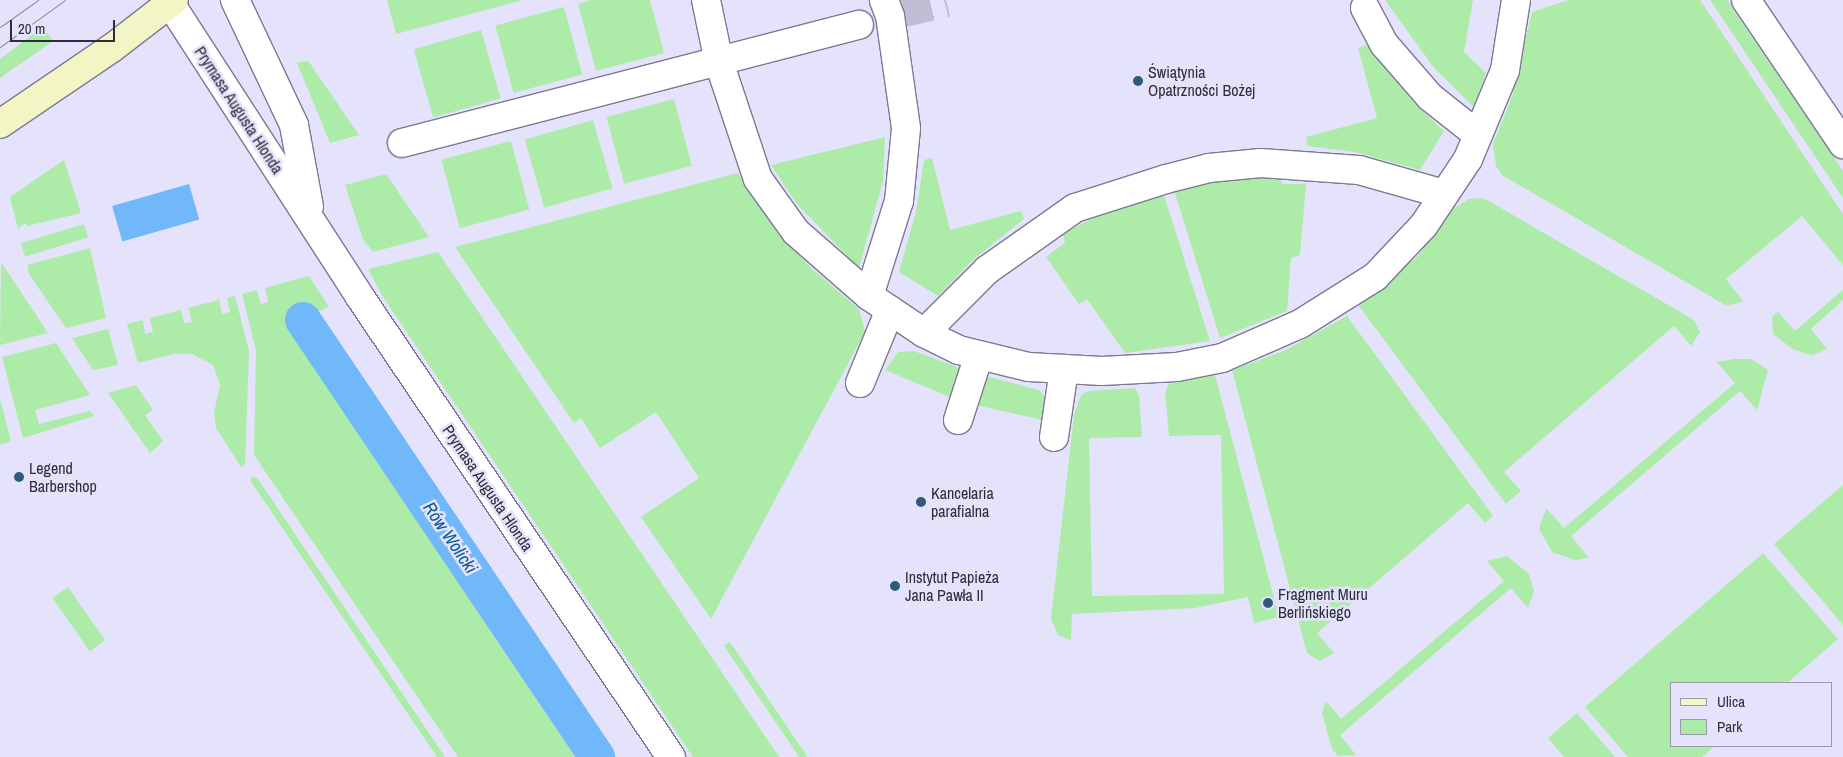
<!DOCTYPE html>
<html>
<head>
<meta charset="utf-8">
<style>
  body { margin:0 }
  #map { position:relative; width:1843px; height:757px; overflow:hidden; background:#e5e2fb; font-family:"Archivo Narrow",sans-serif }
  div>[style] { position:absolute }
  .green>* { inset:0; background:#aceca8; transform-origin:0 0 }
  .water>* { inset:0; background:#70b8f9; transform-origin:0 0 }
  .canal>* { height:36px; margin:-18px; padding:0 18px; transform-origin:18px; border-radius:18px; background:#70b8f9 }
  .street-tunnel>* { height:28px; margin-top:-14px; transform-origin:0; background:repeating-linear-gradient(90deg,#c0bed4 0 28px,transparent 0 42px) }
  .roads { filter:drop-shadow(1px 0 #7c7894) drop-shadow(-1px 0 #7c7894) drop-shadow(0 1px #7c7894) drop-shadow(0 -1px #7c7894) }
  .street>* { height:28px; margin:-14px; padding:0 14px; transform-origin:14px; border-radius:14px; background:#fff }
  .secondary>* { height:28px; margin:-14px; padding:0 14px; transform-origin:14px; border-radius:14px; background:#f4f5c4 }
  .tram>* { height:1px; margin:-0.5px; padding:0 0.5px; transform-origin:0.5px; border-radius:0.5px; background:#8d8b9d }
  .dots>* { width:14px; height:14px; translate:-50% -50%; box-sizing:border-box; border:2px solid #e5e2fb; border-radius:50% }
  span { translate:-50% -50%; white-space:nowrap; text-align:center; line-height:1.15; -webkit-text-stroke:5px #e5e2fb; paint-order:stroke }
  .poi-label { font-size:16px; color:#2e2c38 }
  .left { translate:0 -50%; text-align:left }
  .street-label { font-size:16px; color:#2e2c38 }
  .water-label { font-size:18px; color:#035a95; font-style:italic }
  .legend { position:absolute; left:1670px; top:682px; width:162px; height:65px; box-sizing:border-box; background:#e5e2fb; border:1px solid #9c99ad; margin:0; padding:6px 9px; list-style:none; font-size:15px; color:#2e2c38 }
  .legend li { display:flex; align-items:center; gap:10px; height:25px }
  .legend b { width:25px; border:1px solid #9c99ad }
  .scale { position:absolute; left:10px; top:20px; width:105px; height:22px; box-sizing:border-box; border:2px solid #2e2c38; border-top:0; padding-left:6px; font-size:15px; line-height:18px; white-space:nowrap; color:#2e2c38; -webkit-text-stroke:4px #e5e2fb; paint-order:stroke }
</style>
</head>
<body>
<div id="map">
  <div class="green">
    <i style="clip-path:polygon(387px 0,523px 0,396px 34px)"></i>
    <i style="clip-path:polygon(591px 0,650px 0,664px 53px,596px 71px,578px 4px)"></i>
    <i style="clip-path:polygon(1385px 0,1473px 0,1464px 52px,1486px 73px,1474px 107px,1435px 69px)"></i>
    <i style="clip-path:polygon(1568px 0,1700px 0,1843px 214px,1843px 265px,1802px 216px,1726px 279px,1743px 301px,1727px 306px,1502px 175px,1496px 166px,1493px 144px,1512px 97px,1532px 12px)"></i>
    <i style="clip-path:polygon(1710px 0,1727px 0,1843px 171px,1843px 198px)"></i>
    <i style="left:564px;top:7px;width:70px;height:71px;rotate:75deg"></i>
    <i style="clip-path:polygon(43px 27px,53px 41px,0 78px,0 59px)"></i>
    <i style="left:481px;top:30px;width:71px;height:70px;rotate:74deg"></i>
    <i style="clip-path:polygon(1367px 45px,1419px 108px,1444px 131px,1420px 170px,1355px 152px,1308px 146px,1306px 137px,1377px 118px,1358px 48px)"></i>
    <i style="clip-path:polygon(304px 61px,309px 62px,359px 135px,330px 143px,297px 63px)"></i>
    <i style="left:674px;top:99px;width:69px;height:70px;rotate:75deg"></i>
    <i style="left:593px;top:120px;width:71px;height:71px;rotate:74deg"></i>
    <i style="clip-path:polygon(885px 137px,883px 181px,859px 268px,797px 204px,771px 165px)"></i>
    <i style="left:511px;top:141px;width:71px;height:72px;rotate:75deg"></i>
    <i style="clip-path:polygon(932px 158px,950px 230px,1021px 211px,1024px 219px,974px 259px,938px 296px,899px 272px,916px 212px,924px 160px)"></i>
    <i style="clip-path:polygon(64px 160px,81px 213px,27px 226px,25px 223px,18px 229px,10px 197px)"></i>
    <i style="clip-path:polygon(738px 173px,778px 232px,811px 268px,859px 309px,865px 332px,711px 619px,641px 517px,699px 478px,656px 412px,600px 448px,581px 418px,574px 423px,455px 247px)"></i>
    <i style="clip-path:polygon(386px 174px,429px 237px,373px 252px,363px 239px,345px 185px)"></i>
    <i style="clip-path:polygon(1279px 177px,1282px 184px,1306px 184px,1300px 255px,1291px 258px,1287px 311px,1220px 338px,1174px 190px,1225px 178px)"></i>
    <i style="clip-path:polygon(1163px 192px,1210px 341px,1125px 353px,1087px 299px,1079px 304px,1046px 257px,1065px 243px,1063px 234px,1104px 212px)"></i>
    <i style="clip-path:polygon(1479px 198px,1487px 200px,1694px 320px,1700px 332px,1691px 346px,1674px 326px,1504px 472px,1521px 491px,1506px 504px,1359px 306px,1417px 257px,1453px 209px,1469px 199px)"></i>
    <i style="left:84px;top:224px;width:14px;height:66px;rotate:73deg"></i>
    <i style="clip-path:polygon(90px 248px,106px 318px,66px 328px,29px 274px,27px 265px)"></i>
    <i style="clip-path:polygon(438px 252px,779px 757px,693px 757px,383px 297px,368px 269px)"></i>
    <i style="clip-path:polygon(1px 262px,48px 333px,0 345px)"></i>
    <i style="clip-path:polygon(309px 276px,329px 307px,312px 314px,290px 332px,575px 757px,458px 757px,254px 455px,256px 351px,242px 294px,257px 290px,261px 304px,268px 302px,265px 288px)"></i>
    <i style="clip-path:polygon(1843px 290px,1843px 300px,1811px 329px,1827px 349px,1813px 355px,1804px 353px,1793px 349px,1773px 334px,1772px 317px,1778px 312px,1795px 331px)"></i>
    <i style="clip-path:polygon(235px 296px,249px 351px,245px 465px,241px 467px,216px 428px,214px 413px,220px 385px,213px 365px,192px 354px,174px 354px,138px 363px,127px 324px,143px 320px,145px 334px,153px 332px,150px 318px,181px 310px,184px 323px,192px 322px,188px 308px,219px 300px,222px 314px,230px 312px,227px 298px)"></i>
    <i style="clip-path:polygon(1347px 316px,1493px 516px,1485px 523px,1468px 503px,1317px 633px,1334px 653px,1319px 661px,1307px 653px,1232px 370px,1284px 351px)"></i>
    <i style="clip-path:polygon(108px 329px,118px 365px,93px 370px,72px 338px)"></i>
    <i style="clip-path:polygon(56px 343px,90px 395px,35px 410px,39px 424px,90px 411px,94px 416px,23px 438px,2px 357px)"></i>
    <i style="clip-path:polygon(914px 351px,965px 370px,955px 399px,885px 370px,898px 352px)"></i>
    <i style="clip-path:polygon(1734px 359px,1751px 359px,1768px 370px,1757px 410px,1740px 391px,1571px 536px,1589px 558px,1575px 560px,1552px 552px,1539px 529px,1546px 508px,1564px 528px,1735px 383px,1717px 362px)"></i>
    <i style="clip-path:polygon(982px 375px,1039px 390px,1046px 398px,1047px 421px,972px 404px)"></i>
    <i style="clip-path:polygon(1215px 375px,1279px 617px,1254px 623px,1248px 597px,1195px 608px,1072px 614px,1071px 640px,1058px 635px,1051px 619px,1074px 415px,1081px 395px,1088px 391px,1135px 388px,1139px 395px,1142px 437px,1089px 438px,1092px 596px,1224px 594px,1221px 435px,1169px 436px,1165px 392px,1169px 384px)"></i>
    <i style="clip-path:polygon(136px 385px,153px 410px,145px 415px,163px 441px,150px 453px,108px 393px)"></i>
    <i style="clip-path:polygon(0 399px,11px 441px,0 445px)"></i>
    <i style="clip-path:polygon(253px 477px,258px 479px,445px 757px,437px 757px,250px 480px)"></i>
    <i style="clip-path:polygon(1843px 485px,1843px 625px,1774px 544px)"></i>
    <i style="clip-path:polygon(1763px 553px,1838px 639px,1787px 683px,1672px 683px,1672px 746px,1715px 746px,1702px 757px,1628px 757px,1585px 707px)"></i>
    <i style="clip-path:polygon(1507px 556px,1529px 574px,1534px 592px,1528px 608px,1511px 588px,1340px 735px,1356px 755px,1338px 756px,1332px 749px,1322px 713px,1326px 701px,1341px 719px,1504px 581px,1487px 561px)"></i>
    <i style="left:68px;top:587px;width:65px;height:19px;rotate:55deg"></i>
    <i style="left:730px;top:642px;width:138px;height:7px;rotate:56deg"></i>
    <i style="clip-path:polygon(1577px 713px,1615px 757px,1564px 757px,1548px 738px)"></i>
  </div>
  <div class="water">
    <i style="left:189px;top:184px;width:37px;height:80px;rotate:74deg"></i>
  </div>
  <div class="canal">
    <i style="left:303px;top:320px;width:527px;rotate:56.07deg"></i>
  </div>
  <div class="street-tunnel">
    <i style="left:904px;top:13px;width:44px;rotate:-13.1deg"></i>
  </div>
  <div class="roads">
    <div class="street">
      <i style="left:168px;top:0;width:354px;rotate:57.1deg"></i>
      <i style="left:360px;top:297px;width:555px;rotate:55.94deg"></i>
      <i style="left:235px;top:0;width:138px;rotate:64.7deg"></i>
      <i style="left:294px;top:125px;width:83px;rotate:79.6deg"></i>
      <i style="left:706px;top:0;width:63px;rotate:78.2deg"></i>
      <i style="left:719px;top:62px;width:123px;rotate:71.6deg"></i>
      <i style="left:758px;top:179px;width:65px;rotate:54.4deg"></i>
      <i style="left:796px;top:232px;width:97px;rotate:41.2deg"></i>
      <i style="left:869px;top:296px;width:66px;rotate:33.9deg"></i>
      <i style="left:924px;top:333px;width:39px;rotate:26deg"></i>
      <i style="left:959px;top:350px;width:72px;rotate:13.7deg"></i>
      <i style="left:1029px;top:367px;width:73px;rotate:3.1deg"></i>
      <i style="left:1102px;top:371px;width:75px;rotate:-3.1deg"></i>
      <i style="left:1177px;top:367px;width:46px;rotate:-11.3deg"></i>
      <i style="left:1222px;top:358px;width:85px;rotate:-23.6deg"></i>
      <i style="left:1300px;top:324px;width:89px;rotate:-32.1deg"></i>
      <i style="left:1375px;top:277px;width:71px;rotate:-46.7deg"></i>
      <i style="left:1424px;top:225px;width:79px;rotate:-56.3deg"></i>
      <i style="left:1468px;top:159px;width:96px;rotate:-67.4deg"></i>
      <i style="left:1505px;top:70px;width:71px;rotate:-81.1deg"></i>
      <i style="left:1746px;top:0;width:174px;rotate:56deg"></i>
      <i style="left:1365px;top:8px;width:41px;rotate:62.2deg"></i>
      <i style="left:1384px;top:44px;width:70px;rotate:49deg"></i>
      <i style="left:1430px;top:97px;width:61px;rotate:38.4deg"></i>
      <i style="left:402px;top:143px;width:472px;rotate:-14.5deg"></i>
      <i style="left:869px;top:296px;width:100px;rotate:-72.5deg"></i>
      <i style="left:899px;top:201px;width:73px;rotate:-84.5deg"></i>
      <i style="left:906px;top:128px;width:113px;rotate:-98.1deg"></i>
      <i style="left:890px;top:16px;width:17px;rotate:-111deg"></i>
      <i style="left:924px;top:333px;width:89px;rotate:-45deg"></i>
      <i style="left:987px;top:270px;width:108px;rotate:-35.2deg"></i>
      <i style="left:1075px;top:208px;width:96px;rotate:-17.7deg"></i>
      <i style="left:1166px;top:179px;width:44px;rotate:-14.3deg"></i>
      <i style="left:1209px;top:168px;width:52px;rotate:-5.5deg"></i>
      <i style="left:1261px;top:163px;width:98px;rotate:4.1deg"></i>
      <i style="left:1359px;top:170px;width:88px;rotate:15.8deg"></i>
      <i style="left:860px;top:383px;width:79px;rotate:-67.7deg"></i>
      <i style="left:958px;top:420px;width:68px;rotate:-72.1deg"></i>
      <i style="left:1054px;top:437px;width:69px;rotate:-81.6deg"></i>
    </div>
    <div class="secondary">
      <i style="left:0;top:124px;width:135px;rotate:-34.2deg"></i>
      <i style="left:112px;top:48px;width:78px;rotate:-37.7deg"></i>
    </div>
  </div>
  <div class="tram">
    <i style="left:0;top:27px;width:47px;rotate:-35.4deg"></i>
    <i style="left:0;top:47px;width:80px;rotate:-35.9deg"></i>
  </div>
  <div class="dots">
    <i style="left:1138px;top:81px;background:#2e5b7a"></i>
    <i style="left:19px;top:477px;background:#2e5b7a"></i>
    <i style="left:921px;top:502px;background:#2e5b7a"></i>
    <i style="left:895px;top:586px;background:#2e5b7a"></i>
    <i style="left:1268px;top:603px;background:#2e5b7a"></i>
  </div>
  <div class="poi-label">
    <span class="left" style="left:1148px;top:81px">Świątynia<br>Opatrzności Bożej</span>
    <span class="left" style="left:29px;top:477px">Legend<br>Barbershop</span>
    <span class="left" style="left:931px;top:502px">Kancelaria<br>parafialna</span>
    <span class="left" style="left:905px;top:586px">Instytut Papieża<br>Jana Pawła II</span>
    <span class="left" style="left:1278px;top:603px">Fragment Muru<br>Berlińskiego</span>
  </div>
  <div class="street-label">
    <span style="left:239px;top:110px;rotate:57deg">Prymasa Augusta Hlonda</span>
    <span style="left:488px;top:488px;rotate:56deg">Prymasa Augusta Hlonda</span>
  </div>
  <div class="water-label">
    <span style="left:450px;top:538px;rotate:56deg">Rów Wolicki</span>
  </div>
  <ul class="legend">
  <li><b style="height:6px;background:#f4f5c4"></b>Ulica</li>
  <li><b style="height:14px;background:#aceca8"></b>Park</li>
  </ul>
  <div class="scale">20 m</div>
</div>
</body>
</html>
